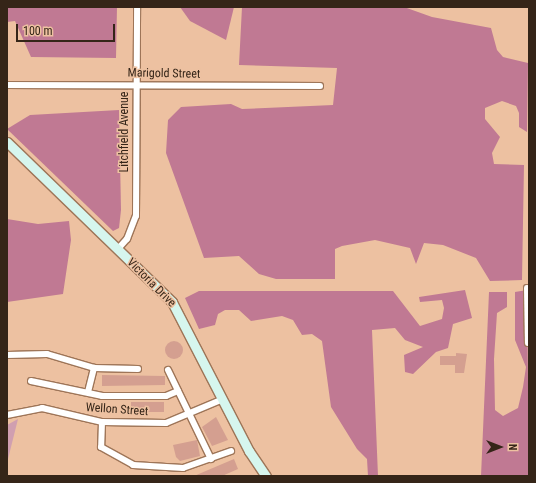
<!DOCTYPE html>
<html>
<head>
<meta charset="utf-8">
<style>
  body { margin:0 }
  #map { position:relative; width:536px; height:483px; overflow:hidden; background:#edc1a1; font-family:"Roboto Condensed",sans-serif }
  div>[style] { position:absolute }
  .green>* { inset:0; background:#d09fb0 }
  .forest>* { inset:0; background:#c07993 }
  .building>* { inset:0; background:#d49f90; transform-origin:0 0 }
  .round { border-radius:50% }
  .roads { filter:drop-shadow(1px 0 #9e7558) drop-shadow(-1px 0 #9e7558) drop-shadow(0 1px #9e7558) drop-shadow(0 -1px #9e7558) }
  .street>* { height:6px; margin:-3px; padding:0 3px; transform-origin:3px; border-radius:3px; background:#fff }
  .secondary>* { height:9px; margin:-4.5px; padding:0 4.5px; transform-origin:4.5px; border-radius:4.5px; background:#d6f6ee }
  span { translate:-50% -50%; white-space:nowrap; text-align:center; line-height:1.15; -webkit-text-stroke:3px #edc1a1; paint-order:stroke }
  .street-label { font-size:12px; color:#352518 }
  .frame { position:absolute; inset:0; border:8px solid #352518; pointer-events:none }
  .north { position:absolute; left:480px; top:427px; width:40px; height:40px; -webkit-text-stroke:3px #edc1a1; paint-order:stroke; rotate:90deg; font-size:11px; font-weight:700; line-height:16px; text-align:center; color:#352518 }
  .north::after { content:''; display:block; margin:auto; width:14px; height:18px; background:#352518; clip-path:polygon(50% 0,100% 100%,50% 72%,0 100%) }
  .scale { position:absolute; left:16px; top:24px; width:99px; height:18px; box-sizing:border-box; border:2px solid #352518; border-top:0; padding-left:5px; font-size:12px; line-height:14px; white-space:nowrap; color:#352518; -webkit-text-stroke:3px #edc1a1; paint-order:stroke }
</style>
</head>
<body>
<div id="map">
  <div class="green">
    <i style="clip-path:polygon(18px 419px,7px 463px,7px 425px)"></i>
  </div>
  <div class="forest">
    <i style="clip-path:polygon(7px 7px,117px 7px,116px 58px,31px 57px,15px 21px,7px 22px)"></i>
    <i style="clip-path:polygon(180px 7px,234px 7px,226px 40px,190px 21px)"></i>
    <i style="clip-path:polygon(242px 7px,404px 7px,432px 17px,491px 28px,497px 50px,503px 57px,528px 63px,527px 132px,519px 127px,519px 113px,516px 106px,502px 101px,485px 108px,485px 119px,500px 137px,492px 153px,494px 164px,524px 165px,522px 280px,490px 281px,476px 258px,443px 245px,424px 243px,416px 264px,410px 248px,375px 240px,342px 246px,335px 249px,335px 279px,276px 279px,259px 274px,239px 256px,204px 258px,166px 153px,168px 120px,181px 107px,231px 104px,242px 109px,333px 105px,337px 68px,239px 65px)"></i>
    <i style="clip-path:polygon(119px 110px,121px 210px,119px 228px,113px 231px,7px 129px,30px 115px)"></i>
    <i style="clip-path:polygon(7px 219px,38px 224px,69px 221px,71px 240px,63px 294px,7px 302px)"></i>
    <i style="clip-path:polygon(465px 290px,472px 318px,453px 324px,448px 348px,436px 352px,413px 374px,405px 372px,404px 355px,423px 347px,405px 340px,395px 328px,372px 330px,378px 476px,368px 476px,367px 459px,357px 449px,331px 407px,322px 341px,312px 334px,302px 335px,293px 320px,282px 316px,251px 321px,239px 310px,225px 310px,218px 314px,215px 325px,199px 329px,185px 298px,199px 291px,393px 291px,420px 326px,442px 319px,444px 308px,442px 300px,420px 302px,419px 297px)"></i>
    <i style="clip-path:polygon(527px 290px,529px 476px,481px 476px,489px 292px,507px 292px,507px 307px,497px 313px,494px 359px,495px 410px,503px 416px,518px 408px,523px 387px,526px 367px,515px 340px,515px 292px)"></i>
  </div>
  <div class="building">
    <i class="round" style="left:165px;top:341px;width:18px;height:18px"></i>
    <i style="clip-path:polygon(456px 353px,467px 354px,464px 373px,455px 373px,455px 365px,440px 365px,440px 356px,456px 356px)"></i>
    <i style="clip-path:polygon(102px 375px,165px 376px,165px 385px,102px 386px)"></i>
    <i style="left:164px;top:402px;width:10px;height:33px;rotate:90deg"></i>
    <i style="clip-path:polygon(216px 417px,228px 440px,212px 446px,202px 427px)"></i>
    <i style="clip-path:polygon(197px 440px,200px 456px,180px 461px,176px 457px,173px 445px)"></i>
    <i style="clip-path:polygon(234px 459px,238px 469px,222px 476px,194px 476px)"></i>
  </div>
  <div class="roads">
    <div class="street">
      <i style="left:7px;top:85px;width:313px;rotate:0.2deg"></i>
      <i style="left:117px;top:250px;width:15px;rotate:-48deg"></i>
      <i style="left:127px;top:239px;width:25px;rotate:-69deg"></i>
      <i style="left:136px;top:216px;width:209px;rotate:-89.7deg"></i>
      <i style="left:527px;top:288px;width:55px;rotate:89deg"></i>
      <i style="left:7px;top:355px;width:40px;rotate:-1.4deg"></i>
      <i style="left:47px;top:354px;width:49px;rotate:16.6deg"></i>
      <i style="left:94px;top:368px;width:44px;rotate:1.3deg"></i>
      <i style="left:168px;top:370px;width:99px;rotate:64.2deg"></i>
      <i style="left:31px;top:381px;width:73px;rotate:11.9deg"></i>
      <i style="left:102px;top:396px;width:64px"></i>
      <i style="left:166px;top:396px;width:13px;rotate:-23deg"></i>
      <i style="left:88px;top:392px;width:25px;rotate:-76deg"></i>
      <i style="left:7px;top:415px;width:36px;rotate:-11deg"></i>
      <i style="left:42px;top:408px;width:62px;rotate:13.1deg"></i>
      <i style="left:102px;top:422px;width:64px;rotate:0.9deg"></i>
      <i style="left:166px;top:423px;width:62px;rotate:-22.8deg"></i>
      <i style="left:102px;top:422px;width:25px;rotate:92deg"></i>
      <i style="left:101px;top:447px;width:37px;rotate:29deg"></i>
      <i style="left:133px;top:465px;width:50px;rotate:3.4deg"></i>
      <i style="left:183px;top:468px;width:51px;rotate:-19.5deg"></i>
    </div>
    <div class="secondary">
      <i style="left:7px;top:142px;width:230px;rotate:44.1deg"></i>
      <i style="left:172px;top:302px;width:168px;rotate:62.7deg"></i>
      <i style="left:249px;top:451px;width:30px;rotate:56deg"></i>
    </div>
  </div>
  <div class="street-label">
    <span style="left:164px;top:74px;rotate:1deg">Marigold Street</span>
    <span style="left:125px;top:132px;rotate:-90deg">Litchfield Avenue</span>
    <span style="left:151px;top:283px;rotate:45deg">Victoria Drive</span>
    <span style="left:117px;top:410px;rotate:4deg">Wellon Street</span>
  </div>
  <div class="frame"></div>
  <div class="north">N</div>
  <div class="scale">100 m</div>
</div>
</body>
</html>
